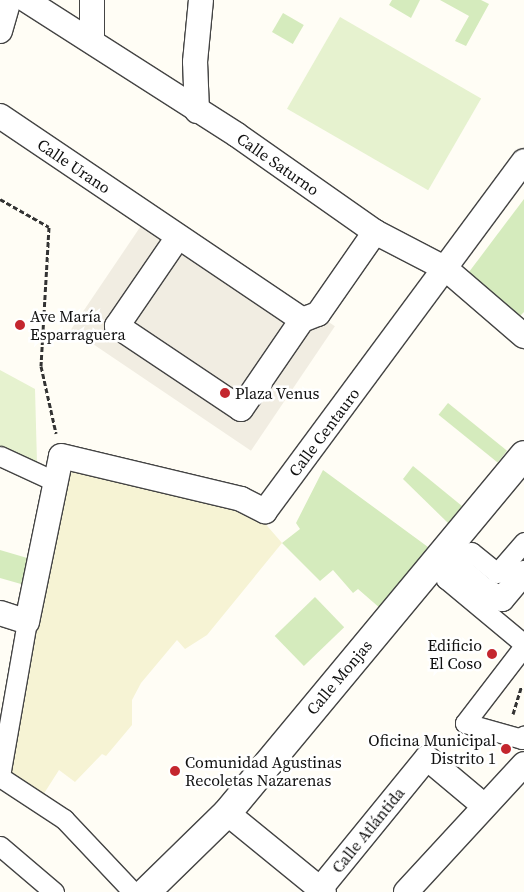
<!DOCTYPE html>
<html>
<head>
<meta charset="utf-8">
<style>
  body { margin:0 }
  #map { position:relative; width:524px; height:892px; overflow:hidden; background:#fffdf5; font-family:"Source Serif 4",serif }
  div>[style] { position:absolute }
  .farmland>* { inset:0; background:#f6f3d4 }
  .green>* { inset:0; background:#d5ebbd; transform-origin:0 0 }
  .pitch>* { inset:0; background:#e6f2cf; transform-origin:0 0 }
  .plaza>* { inset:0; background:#f1ede2; transform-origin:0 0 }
  .path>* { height:3px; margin-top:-1.5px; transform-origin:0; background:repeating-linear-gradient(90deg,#333 0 5px,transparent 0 7.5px) }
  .roads { filter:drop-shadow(1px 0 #444) drop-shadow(-1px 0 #444) drop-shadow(0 1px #444) drop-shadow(0 -1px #444) }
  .pedestrian>* { height:19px; margin:-9.5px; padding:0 9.5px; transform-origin:9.5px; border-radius:9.5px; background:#fff }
  .minor>* { height:24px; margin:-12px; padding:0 12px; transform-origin:12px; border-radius:12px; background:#fff }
  .tertiary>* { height:28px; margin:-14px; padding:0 14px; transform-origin:14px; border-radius:14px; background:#fff }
  .dots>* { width:14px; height:14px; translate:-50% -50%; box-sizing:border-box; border:2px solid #fff; border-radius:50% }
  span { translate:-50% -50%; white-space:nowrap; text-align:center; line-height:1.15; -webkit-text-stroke:5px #fff; paint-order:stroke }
  .street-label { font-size:16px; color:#111 }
  .poi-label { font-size:16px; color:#111 }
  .left { translate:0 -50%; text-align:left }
  .right { translate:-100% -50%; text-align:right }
</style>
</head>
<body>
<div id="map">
  <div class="farmland">
    <i style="clip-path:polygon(70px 462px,256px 513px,282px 543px,207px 635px,185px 649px,177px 640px,141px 683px,132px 700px,132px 725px,106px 756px,102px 754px,75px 782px,59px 770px,43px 795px,12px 779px,6px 768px)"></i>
  </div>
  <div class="green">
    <i style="clip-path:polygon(392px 0,420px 0,411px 18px,389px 5px)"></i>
    <i style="clip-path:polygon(440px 0,481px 0,489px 4px,466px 46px,455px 41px,469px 16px)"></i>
    <i style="left:283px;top:13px;width:24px;height:22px;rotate:30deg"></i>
    <i style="clip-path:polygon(524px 199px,524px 312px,518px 318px,469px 272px)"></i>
    <i style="left:448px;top:403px;width:76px;height:15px;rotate:39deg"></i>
    <i style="clip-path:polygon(413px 466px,462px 506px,448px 523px,403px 479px)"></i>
    <i style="clip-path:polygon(323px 470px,428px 547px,381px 609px,358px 589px,353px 593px,333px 570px,320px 581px,282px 543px,300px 529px,296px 523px)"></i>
    <i style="clip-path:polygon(0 550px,34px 560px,28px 586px,0 578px)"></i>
    <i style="left:315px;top:597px;width:42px;height:56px;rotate:46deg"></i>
  </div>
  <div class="pitch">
    <i style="left:340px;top:17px;width:163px;height:106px;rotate:30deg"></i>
    <i style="clip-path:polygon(0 370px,35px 389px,37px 463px,0 446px)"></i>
  </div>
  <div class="plaza">
    <i style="left:155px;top:205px;width:217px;height:150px;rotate:34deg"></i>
  </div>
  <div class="path">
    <i style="left:0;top:199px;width:56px;rotate:29.7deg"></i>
    <i style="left:49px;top:227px;width:139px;rotate:93.3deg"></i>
    <i style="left:41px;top:366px;width:69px;rotate:77.4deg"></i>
    <i style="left:513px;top:714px;width:28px;rotate:-73deg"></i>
  </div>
  <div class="roads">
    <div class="pedestrian">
      <i style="left:0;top:456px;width:60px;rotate:24.8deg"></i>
      <i style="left:524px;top:542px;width:41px;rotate:131.1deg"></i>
      <i style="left:497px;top:573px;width:33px;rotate:-141deg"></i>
      <i style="left:471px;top:552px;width:37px;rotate:133deg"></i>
      <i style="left:446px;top:579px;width:102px;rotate:39.8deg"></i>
      <i style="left:524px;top:646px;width:97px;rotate:127.5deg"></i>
      <i style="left:465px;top:723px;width:59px;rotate:15.7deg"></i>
      <i style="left:522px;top:739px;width:4px;rotate:-63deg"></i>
      <i style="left:0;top:776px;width:156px;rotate:-80.1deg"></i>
      <i style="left:0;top:777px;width:77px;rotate:33.3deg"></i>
      <i style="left:64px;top:819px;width:100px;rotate:46.6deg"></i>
      <i style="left:0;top:846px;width:71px;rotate:40.4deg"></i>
    </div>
    <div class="minor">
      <i style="left:26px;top:0;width:250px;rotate:32.6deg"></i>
      <i style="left:237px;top:135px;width:169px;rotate:35.1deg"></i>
      <i style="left:375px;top:232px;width:80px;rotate:27.5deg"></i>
      <i style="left:446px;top:269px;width:103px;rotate:40.7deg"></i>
      <i style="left:0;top:31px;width:32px;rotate:-74deg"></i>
      <i style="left:92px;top:40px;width:40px;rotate:-90deg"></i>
      <i style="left:197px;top:111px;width:49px;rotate:-92.3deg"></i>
      <i style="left:195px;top:62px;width:62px;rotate:-84.5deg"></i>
      <i style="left:0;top:116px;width:364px;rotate:34deg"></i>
      <i style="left:302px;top:320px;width:17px;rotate:-21deg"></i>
      <i style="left:318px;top:314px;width:100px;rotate:-55.2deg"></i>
      <i style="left:178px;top:237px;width:108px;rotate:124.4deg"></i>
      <i style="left:117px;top:326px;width:149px;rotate:33.8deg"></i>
      <i style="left:241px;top:409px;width:108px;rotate:-55.6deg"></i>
      <i style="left:442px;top:554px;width:55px;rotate:40.6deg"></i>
      <i style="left:484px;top:590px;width:20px;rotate:27deg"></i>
      <i style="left:502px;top:599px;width:34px;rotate:-50deg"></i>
      <i style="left:0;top:613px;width:28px;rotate:18deg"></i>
      <i style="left:27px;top:622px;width:169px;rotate:-78.4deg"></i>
      <i style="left:61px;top:456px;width:185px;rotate:13.4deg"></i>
      <i style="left:241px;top:499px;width:27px;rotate:27deg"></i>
      <i style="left:265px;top:511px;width:435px;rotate:-53.5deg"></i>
      <i style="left:227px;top:813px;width:125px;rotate:39.2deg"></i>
      <i style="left:320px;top:889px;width:169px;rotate:-50.8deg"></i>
      <i style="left:427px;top:758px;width:72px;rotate:39.9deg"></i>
      <i style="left:406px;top:892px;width:174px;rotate:-47.3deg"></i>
    </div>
    <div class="tertiary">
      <i style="left:146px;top:892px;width:113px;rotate:-44.3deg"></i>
      <i style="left:227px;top:813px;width:465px;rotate:-50.3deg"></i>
    </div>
  </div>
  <div class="dots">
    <i style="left:20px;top:325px;background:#c4262e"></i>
    <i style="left:225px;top:393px;background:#c4262e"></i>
    <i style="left:492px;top:654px;background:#c4262e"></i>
    <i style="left:506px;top:749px;background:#c4262e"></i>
    <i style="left:175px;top:771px;background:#c4262e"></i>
  </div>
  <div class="street-label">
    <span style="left:278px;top:164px;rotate:35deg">Calle Saturno</span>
    <span style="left:74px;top:166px;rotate:34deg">Calle Urano</span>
    <span style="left:324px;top:432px;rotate:-53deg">Calle Centauro</span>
    <span style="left:339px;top:677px;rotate:-50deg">Calle Monjas</span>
    <span style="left:368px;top:830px;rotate:-51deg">Calle Atlántida</span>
  </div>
  <div class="poi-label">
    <span class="left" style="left:30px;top:325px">Ave María<br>Esparraguera</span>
    <span class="left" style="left:235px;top:393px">Plaza Venus</span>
    <span class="right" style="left:482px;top:654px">Edificio<br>El Coso</span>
    <span class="right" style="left:496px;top:749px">Oficina Municipal<br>Distrito 1</span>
    <span class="left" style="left:185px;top:771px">Comunidad Agustinas<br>Recoletas Nazarenas</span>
  </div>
</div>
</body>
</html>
